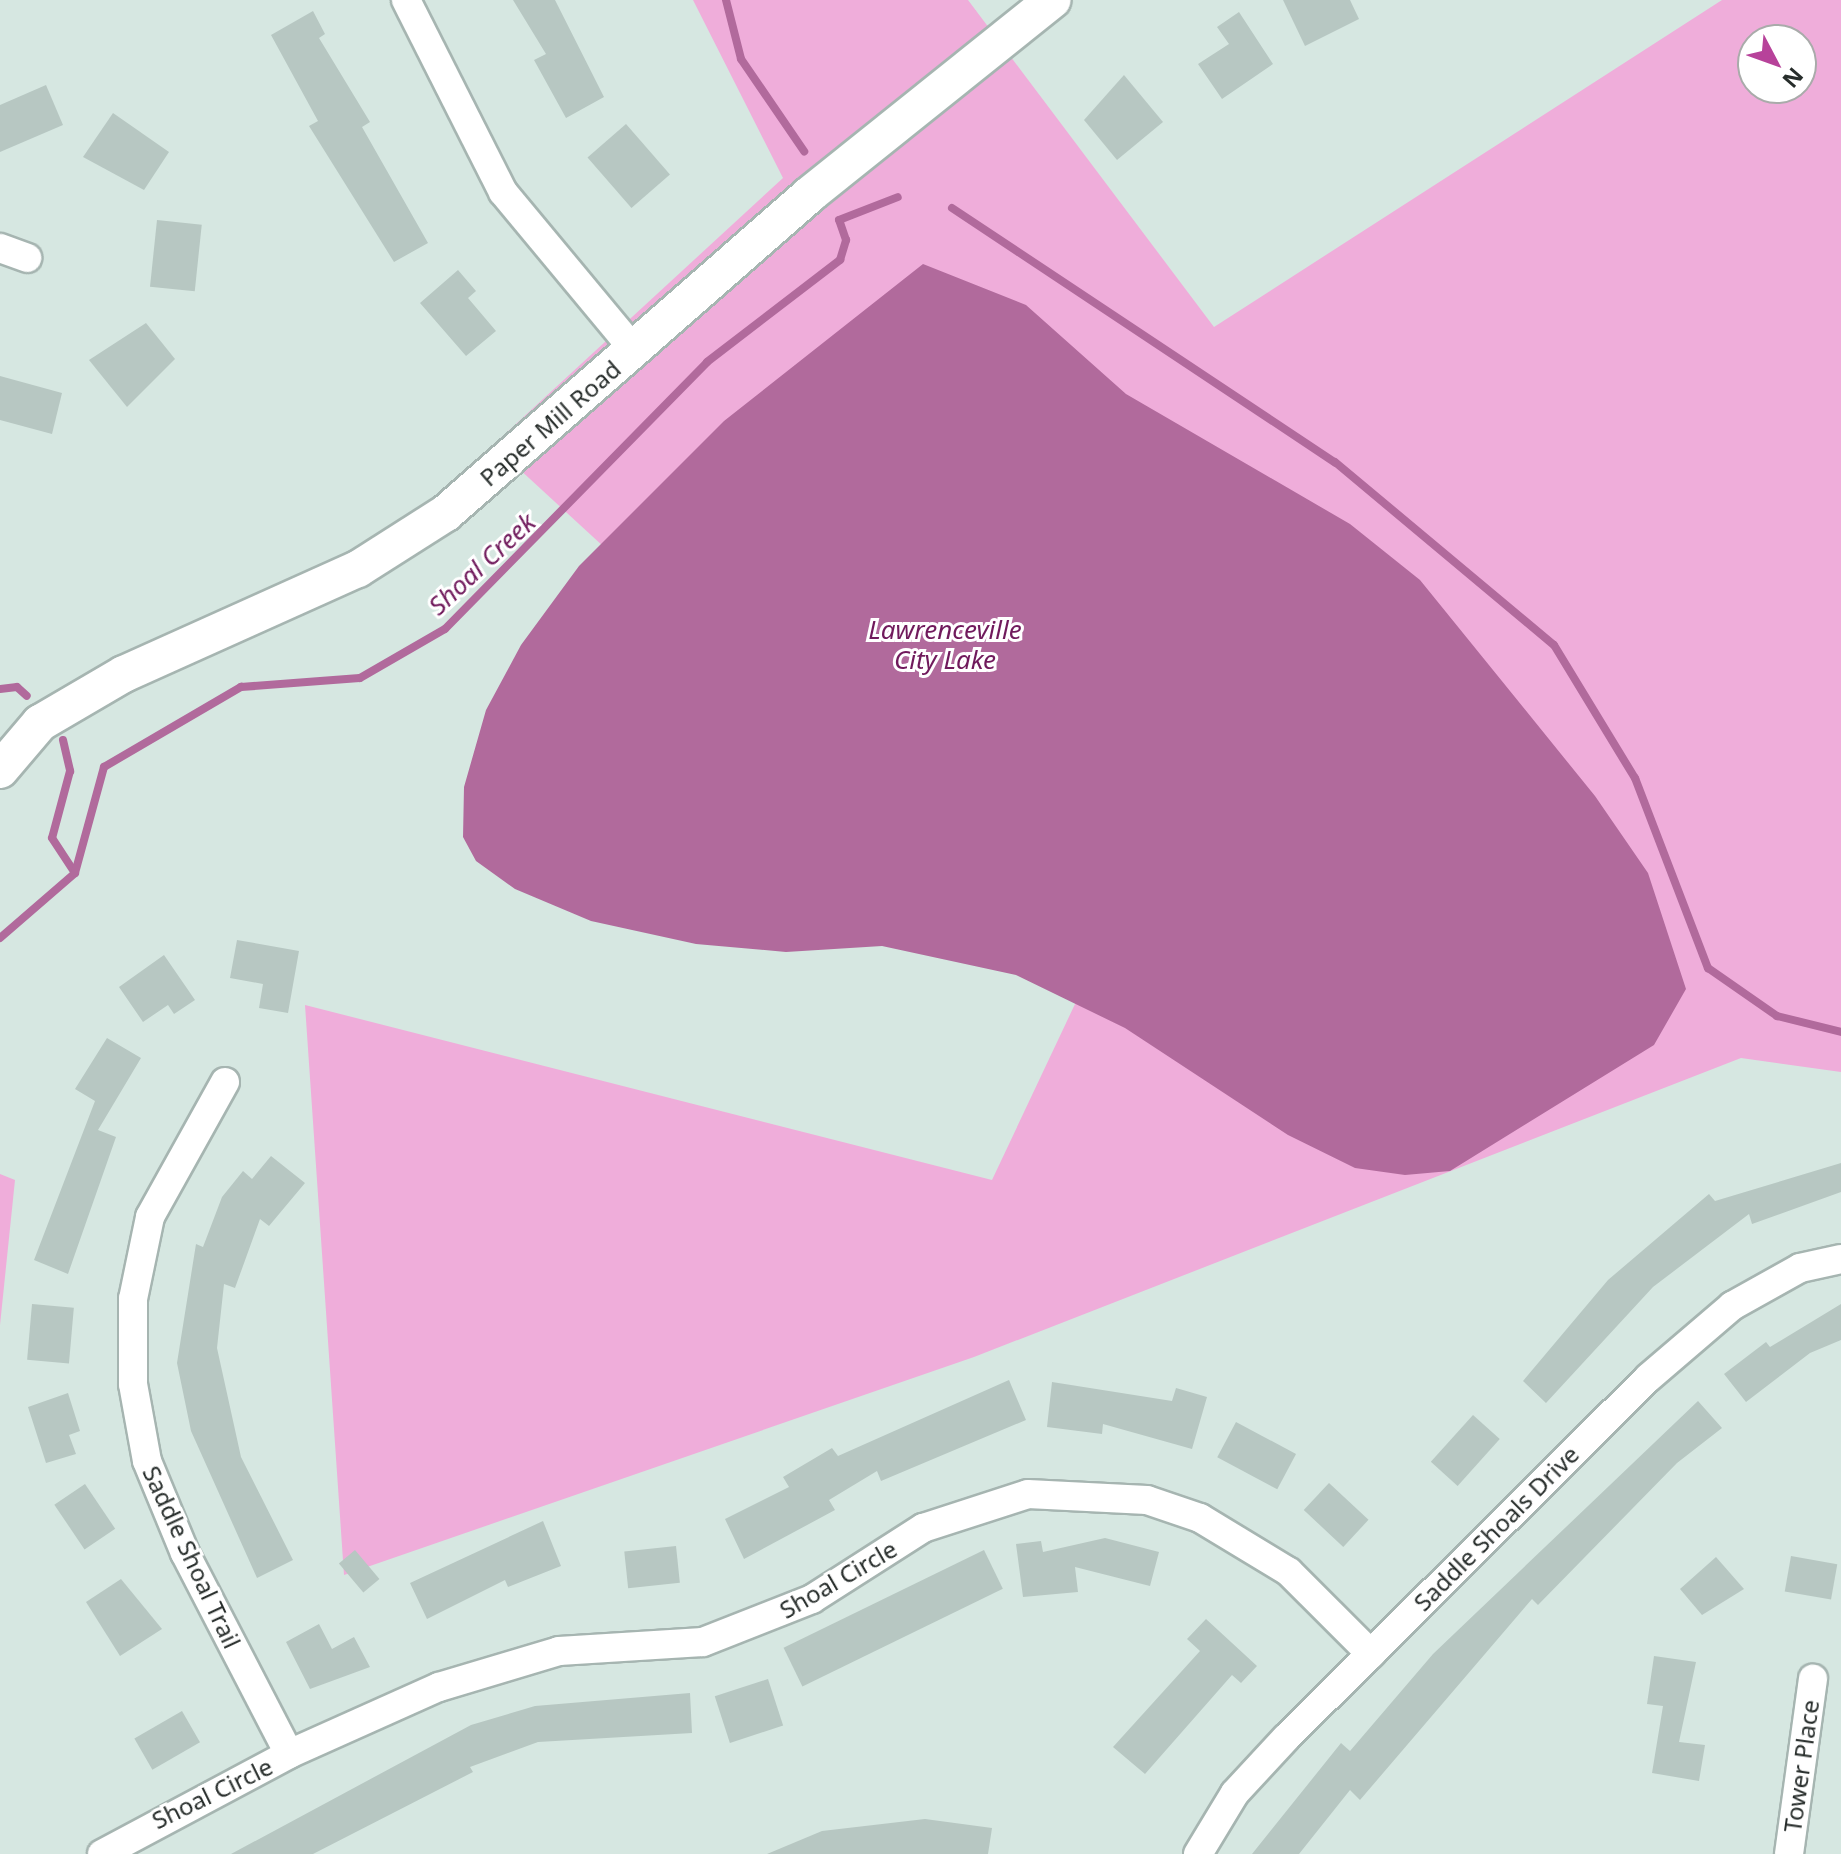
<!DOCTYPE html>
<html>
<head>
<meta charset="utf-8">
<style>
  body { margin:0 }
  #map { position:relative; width:1841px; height:1854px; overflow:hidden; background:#d6e7e1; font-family:"Noto Sans",sans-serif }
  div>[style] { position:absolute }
  .green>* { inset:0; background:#efadda }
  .water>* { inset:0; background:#b16a9c }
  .stream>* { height:8px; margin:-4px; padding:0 4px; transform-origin:4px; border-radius:4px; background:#b16a9c }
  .building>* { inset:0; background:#b7c7c2; transform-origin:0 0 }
  .roads { filter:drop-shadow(2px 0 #a6b5b1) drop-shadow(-2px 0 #a6b5b1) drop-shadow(0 2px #a6b5b1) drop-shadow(0 -2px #a6b5b1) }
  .minor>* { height:28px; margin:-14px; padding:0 14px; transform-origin:14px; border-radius:14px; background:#fff }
  .tertiary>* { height:36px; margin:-18px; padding:0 18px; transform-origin:18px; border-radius:18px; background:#fff }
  span { translate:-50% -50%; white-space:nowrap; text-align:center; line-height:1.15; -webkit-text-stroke:6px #fff; paint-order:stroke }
  .street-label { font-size:24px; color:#272d2b }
  .water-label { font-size:26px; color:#701a5c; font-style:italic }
  .north { position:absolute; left:1737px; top:24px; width:80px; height:80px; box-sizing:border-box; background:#fff; border:2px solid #a9abaa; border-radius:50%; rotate:131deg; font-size:22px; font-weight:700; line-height:32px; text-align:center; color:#272d2b }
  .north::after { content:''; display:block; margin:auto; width:28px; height:36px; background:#b7429a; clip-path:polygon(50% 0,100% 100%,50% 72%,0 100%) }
</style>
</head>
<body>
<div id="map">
  <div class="green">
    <i style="clip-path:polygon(evenodd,693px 0,968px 0,1214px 327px,1722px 0,1841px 0,1841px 1072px,1741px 1058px,974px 1357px,344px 1575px,305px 1005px,992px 1180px,1192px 756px,604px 547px,493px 445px,783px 178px,693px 0,1753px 40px,1801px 40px,1801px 88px,1753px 88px,1753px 40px)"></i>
    <i style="clip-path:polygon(0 1174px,15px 1180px,0 1325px)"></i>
  </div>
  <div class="water">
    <i style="clip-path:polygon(923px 264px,1026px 305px,1126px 394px,1350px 524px,1420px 580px,1595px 796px,1648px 873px,1686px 989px,1654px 1045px,1450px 1171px,1405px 1175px,1355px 1168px,1288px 1135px,1125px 1028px,1016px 975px,882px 946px,786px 952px,696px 944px,591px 921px,515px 889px,476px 861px,463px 837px,464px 787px,486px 710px,521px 645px,579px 566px,724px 421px)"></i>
  </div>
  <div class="stream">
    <i style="left:726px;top:0;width:61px;rotate:75.7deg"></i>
    <i style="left:741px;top:59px;width:112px;rotate:55.6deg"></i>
    <i style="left:952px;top:208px;width:460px;rotate:33.6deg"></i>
    <i style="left:1335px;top:462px;width:285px;rotate:39.9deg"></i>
    <i style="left:1554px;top:645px;width:156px;rotate:58.7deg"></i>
    <i style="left:1635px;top:778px;width:204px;rotate:69deg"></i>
    <i style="left:1708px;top:968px;width:84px;rotate:34.8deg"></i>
    <i style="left:1777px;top:1016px;width:66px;rotate:14deg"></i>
    <i style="left:0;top:689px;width:17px;rotate:-7deg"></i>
    <i style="left:17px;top:687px;width:13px;rotate:42deg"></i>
    <i style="left:63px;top:740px;width:32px;rotate:77deg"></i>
    <i style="left:70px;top:771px;width:69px;rotate:105deg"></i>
    <i style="left:52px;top:838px;width:42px;rotate:56.7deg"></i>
    <i style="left:0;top:938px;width:99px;rotate:-40.9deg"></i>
    <i style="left:75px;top:873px;width:110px;rotate:-74.7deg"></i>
    <i style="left:104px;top:767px;width:159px;rotate:-30.3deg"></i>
    <i style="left:241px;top:687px;width:119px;rotate:-4.3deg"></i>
    <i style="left:360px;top:678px;width:98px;rotate:-30deg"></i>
    <i style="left:445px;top:629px;width:374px;rotate:-45.5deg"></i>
    <i style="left:707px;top:362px;width:168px;rotate:-37.5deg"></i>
    <i style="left:840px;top:260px;width:21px;rotate:-73deg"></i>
    <i style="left:846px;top:240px;width:21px;rotate:-109deg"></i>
    <i style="left:839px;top:220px;width:63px;rotate:-21.3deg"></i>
  </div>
  <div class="building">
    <i style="clip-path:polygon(513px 0,555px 0,604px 97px,566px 118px,534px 60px,546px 54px)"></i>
    <i style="clip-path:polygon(1283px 0,1350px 0,1359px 19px,1305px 46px)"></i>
    <i style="clip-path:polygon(313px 11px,325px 34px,319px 38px,370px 122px,362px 127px,428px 243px,394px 262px,309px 126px,318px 121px,271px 35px)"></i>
    <i style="clip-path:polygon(1239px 12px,1273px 64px,1222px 99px,1198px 64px,1229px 44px,1217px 27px)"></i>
    <i style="clip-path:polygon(1124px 75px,1163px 122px,1117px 160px,1084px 120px)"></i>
    <i style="clip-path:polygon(46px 85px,63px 125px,0 152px,0 105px)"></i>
    <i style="clip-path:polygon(113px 113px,169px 152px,144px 190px,83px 157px)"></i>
    <i style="left:626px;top:124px;width:67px;height:51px;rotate:49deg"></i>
    <i style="left:157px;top:220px;width:45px;height:67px;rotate:6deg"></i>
    <i style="clip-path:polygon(458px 270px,476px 291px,468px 298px,496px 331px,466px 356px,420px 303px)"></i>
    <i style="clip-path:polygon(146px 323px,175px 359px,127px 407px,89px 360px)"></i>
    <i style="clip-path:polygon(0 376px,62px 393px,52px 434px,0 420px)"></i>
    <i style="clip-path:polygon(237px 940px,299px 951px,288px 1013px,259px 1008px,263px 984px,230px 978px)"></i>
    <i style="clip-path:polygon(164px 955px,195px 1000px,174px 1014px,168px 1005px,143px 1022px,119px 987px)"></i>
    <i style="clip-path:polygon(107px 1038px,141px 1058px,98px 1130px,116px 1137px,68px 1274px,34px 1260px,95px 1101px,75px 1089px)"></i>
    <i style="clip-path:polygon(271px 1156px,305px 1183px,269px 1226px,260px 1219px,235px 1288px,224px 1284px,217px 1348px,241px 1457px,293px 1560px,257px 1578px,191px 1431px,177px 1363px,196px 1244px,203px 1247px,222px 1197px,243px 1171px,252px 1179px)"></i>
    <i style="clip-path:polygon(1841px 1163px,1841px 1192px,1752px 1224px,1749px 1214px,1653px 1287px,1546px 1403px,1523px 1381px,1608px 1280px,1709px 1194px,1715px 1201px)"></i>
    <i style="left:32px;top:1304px;width:42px;height:56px;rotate:5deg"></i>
    <i style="clip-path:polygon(1841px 1304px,1841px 1340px,1810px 1353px,1746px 1402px,1724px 1374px,1766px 1342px,1770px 1347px)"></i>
    <i style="clip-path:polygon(1009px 1380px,1026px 1420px,881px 1481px,877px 1471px,829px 1500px,835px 1510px,744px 1559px,725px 1519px,789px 1487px,783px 1477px,832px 1448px,838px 1456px)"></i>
    <i style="clip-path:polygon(1052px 1382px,1172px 1401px,1176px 1388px,1207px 1397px,1192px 1449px,1103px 1424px,1102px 1434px,1047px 1427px)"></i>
    <i style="clip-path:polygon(68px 1393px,80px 1431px,69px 1435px,76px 1454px,46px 1463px,28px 1407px)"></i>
    <i style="clip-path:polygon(1698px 1401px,1722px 1428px,1677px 1463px,1538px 1605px,1532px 1599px,1360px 1800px,1350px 1790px,1299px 1854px,1252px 1854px,1341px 1743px,1350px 1751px,1433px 1654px)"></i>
    <i style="left:1473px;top:1415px;width:36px;height:63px;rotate:42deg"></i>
    <i style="left:1236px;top:1422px;width:68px;height:40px;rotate:28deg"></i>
    <i style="left:1329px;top:1483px;width:54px;height:37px;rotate:43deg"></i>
    <i style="left:85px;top:1484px;width:54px;height:37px;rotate:56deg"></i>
    <i style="clip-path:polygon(543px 1521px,561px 1566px,508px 1587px,505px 1580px,427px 1619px,410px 1583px)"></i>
    <i style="clip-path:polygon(1105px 1538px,1159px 1552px,1150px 1586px,1075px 1567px,1078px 1592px,1023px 1597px,1016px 1544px,1041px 1541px,1043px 1552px)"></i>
    <i style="left:676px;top:1546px;width:37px;height:52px;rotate:84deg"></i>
    <i style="left:355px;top:1550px;width:38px;height:21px;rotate:50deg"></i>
    <i style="left:984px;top:1550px;width:43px;height:223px;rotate:64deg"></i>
    <i style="left:1791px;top:1556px;width:47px;height:36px;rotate:10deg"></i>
    <i style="clip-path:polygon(1716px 1557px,1744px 1589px,1702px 1615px,1680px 1589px)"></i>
    <i style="clip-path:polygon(121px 1579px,162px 1629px,120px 1656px,86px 1602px)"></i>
    <i style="clip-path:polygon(1206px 1619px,1257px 1666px,1241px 1683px,1232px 1675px,1145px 1774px,1113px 1747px,1200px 1651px,1187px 1639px)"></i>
    <i style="clip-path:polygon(319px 1624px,332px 1649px,354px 1637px,370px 1667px,310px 1689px,286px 1642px)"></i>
    <i style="clip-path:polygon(1654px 1656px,1696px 1662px,1679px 1742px,1705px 1745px,1699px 1781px,1652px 1773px,1663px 1706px,1647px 1704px)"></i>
    <i style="left:768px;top:1679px;width:49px;height:56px;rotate:72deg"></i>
    <i style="clip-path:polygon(690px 1693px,692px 1733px,538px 1742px,470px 1767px,473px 1772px,313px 1854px,231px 1854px,471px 1725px,535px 1706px)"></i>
    <i style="left:182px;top:1711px;width:36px;height:55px;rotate:60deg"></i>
    <i style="clip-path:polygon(925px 1819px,992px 1828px,988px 1854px,767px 1854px,822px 1831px)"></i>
  </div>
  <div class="roads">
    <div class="minor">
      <i style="left:406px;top:0;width:215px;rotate:63.2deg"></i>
      <i style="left:503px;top:192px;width:205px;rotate:50.3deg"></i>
      <i style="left:0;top:248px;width:29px;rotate:20deg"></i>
      <i style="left:225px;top:1082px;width:154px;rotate:119.1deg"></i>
      <i style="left:150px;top:1217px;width:84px;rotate:101.7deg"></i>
      <i style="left:133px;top:1299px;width:85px;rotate:90deg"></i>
      <i style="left:133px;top:1384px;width:78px;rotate:79.7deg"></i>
      <i style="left:147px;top:1461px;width:100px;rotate:67.6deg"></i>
      <i style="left:185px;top:1553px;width:226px;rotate:62.6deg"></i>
      <i style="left:102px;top:1854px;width:212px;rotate:-28.1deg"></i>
      <i style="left:289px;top:1754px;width:164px;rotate:-24.1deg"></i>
      <i style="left:439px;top:1687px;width:125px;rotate:-16.7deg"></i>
      <i style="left:559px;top:1651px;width:144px;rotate:-3.6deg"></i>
      <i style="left:703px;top:1642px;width:117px;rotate:-21.5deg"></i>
      <i style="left:812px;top:1599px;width:132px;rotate:-32.6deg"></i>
      <i style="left:923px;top:1528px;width:110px;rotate:-17.9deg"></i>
      <i style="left:1028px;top:1494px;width:119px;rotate:2.9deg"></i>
      <i style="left:1147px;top:1500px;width:56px;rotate:18.8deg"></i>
      <i style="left:1200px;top:1518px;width:104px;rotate:31.2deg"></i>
      <i style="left:1289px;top:1572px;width:116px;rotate:45deg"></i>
      <i style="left:1198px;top:1854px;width:71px;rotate:-58.8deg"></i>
      <i style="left:1235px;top:1793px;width:75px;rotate:-47.2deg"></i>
      <i style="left:1286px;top:1738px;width:511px;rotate:-44.84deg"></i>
      <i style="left:1648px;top:1378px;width:111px;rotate:-40.6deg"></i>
      <i style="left:1732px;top:1306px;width:78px;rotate:-29.2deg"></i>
      <i style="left:1800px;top:1268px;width:42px;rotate:-12.4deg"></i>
      <i style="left:1789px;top:1854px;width:177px;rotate:-82.2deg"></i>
    </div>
    <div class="tertiary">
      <i style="left:0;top:770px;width:62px;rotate:-49.6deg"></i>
      <i style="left:40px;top:723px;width:97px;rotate:-30.3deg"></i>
      <i style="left:124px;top:674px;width:256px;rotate:-24.2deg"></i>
      <i style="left:358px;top:569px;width:104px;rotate:-32.5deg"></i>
      <i style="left:446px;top:513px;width:483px;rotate:-41.2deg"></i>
      <i style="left:809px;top:195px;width:312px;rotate:-38.7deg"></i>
    </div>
  </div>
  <div class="street-label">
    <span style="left:550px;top:423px;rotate:-41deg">Paper Mill Road</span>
    <span style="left:1496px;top:1528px;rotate:-45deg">Saddle Shoals Drive</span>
    <span style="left:192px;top:1557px;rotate:65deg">Saddle Shoal Trail</span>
    <span style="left:838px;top:1579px;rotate:-30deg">Shoal Circle</span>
    <span style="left:1801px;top:1766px;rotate:-82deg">Tower Place</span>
    <span style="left:212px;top:1793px;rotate:-26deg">Shoal Circle</span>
  </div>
  <div class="water-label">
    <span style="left:482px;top:564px;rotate:-43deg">Shoal Creek</span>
    <span style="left:945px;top:645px">Lawrenceville<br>City Lake</span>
  </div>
  <div class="north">N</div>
</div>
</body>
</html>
